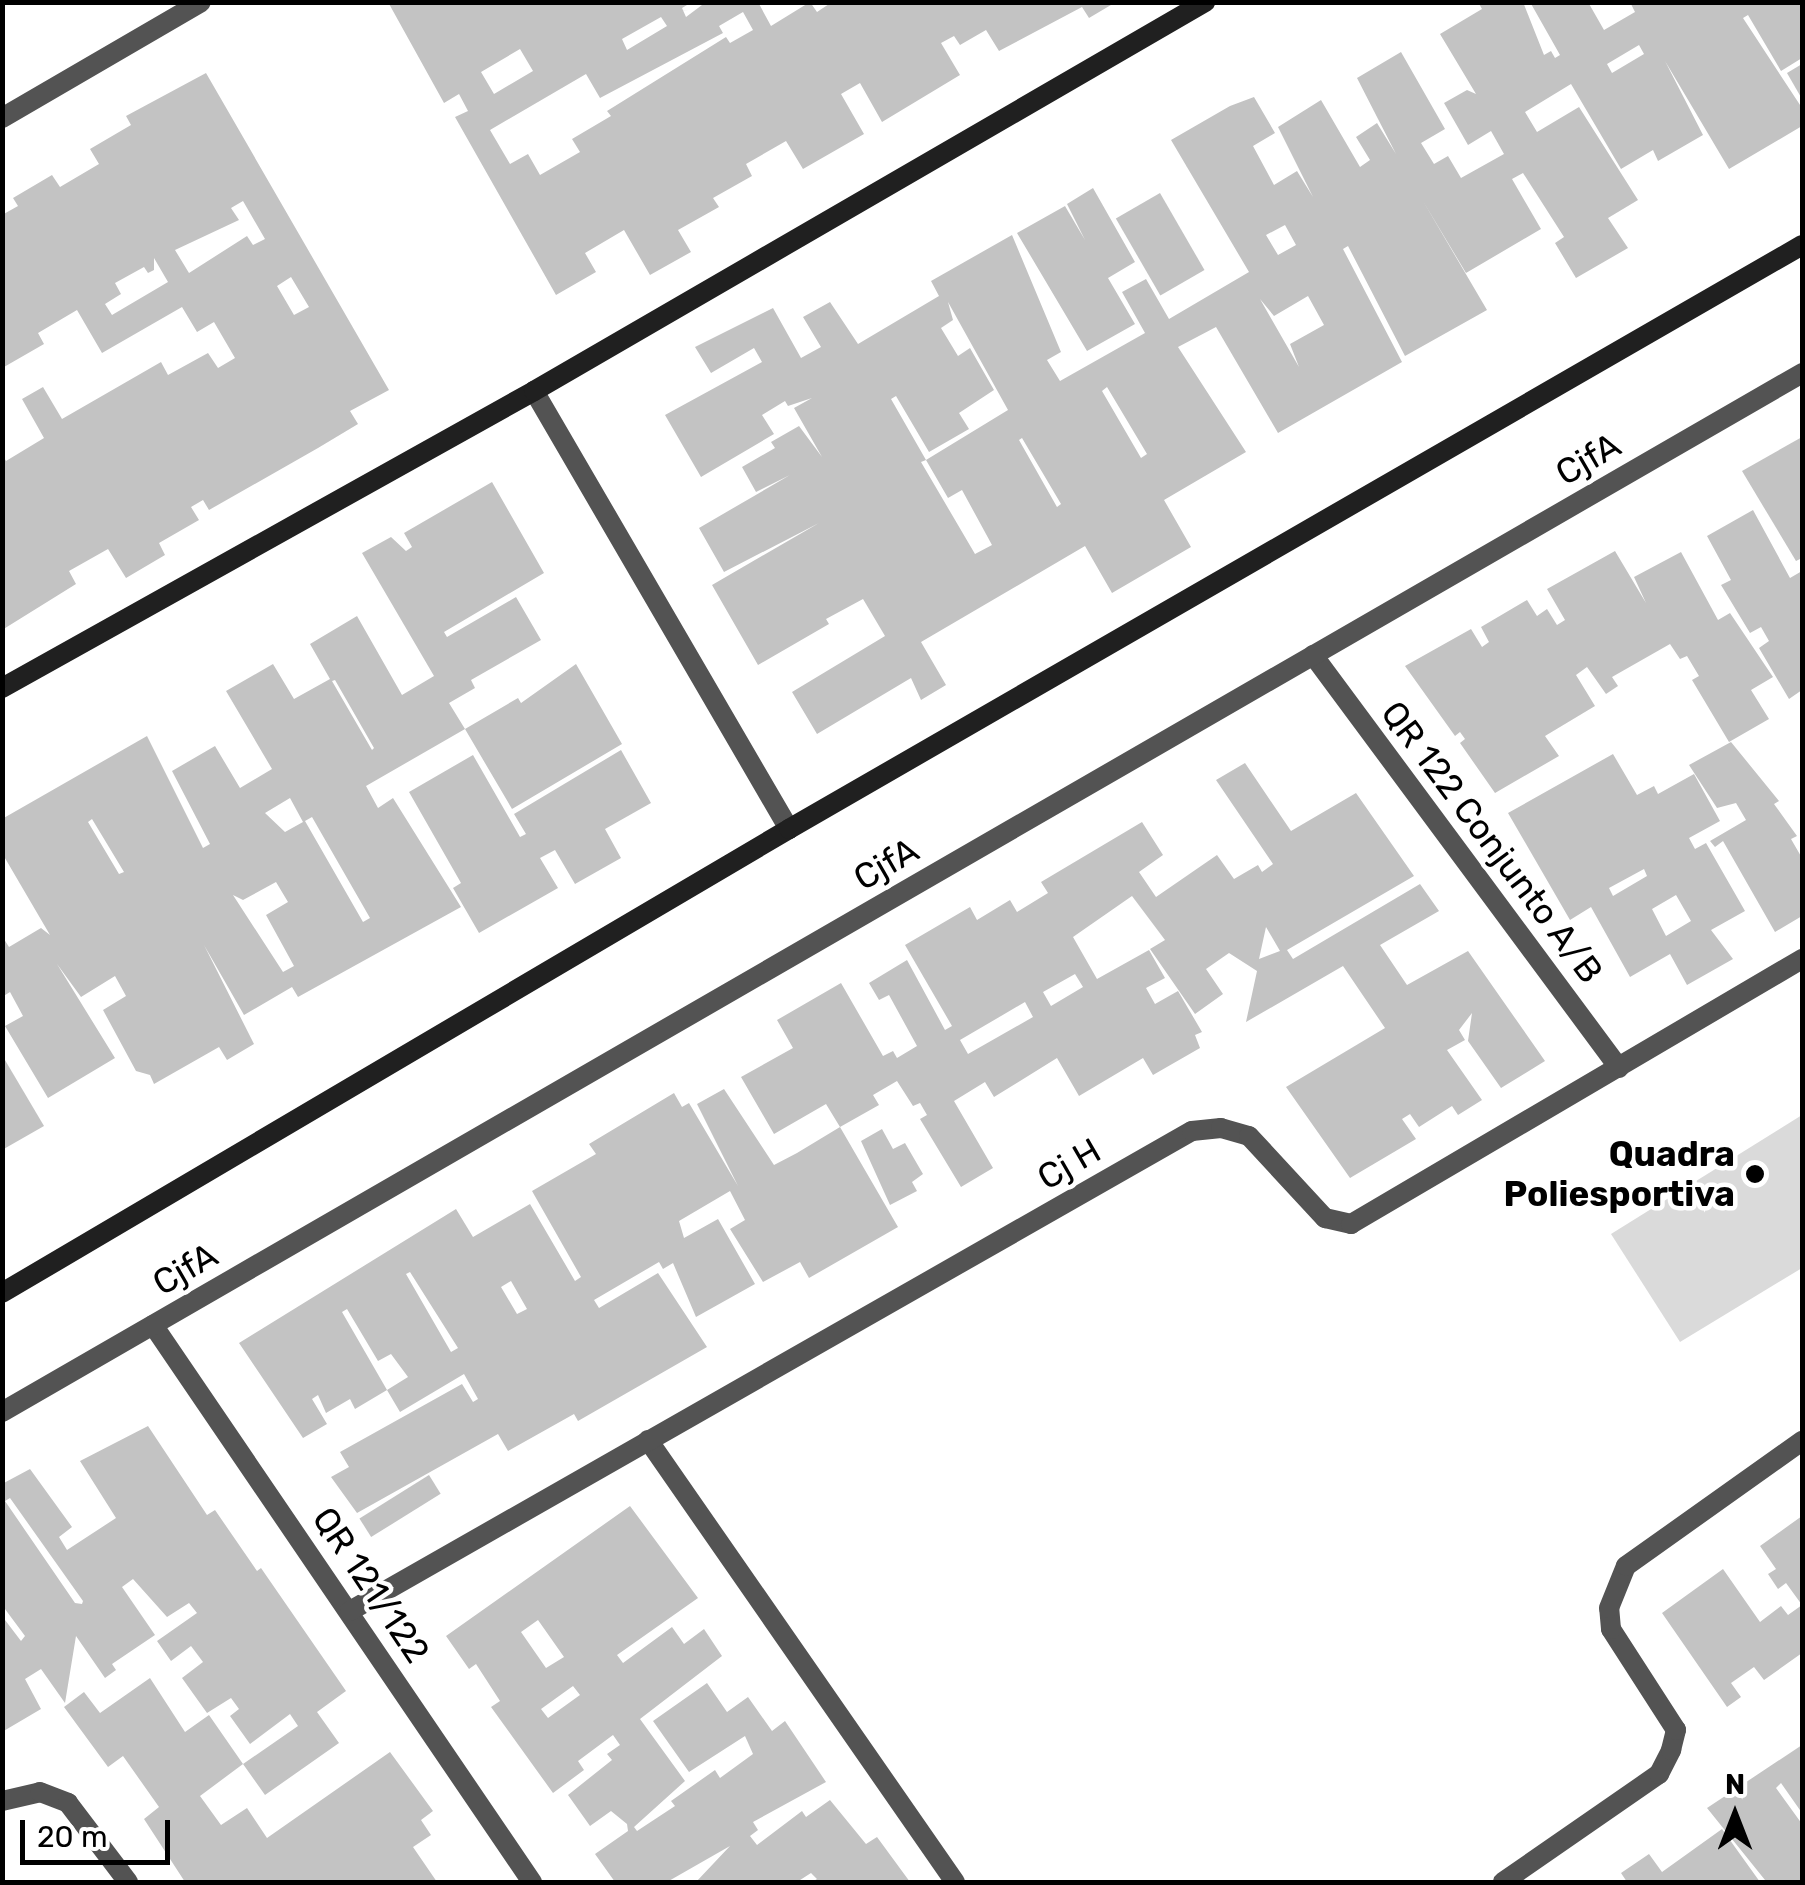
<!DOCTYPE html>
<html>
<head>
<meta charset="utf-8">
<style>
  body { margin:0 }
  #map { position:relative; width:1805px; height:1885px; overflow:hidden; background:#fff; font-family:Rubik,sans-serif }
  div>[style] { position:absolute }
  .green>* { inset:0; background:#dadada }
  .building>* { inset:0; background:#c3c3c3; transform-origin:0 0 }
  .street>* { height:20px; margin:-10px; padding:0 10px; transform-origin:10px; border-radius:10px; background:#535353 }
  .secondary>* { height:20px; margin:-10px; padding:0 10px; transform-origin:10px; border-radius:10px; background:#202020 }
  .dots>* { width:28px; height:28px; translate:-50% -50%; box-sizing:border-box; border:5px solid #fff; border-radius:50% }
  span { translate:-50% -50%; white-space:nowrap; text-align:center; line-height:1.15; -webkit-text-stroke:9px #fff; paint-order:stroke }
  .street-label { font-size:35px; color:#000 }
  .poi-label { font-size:35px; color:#000; font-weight:700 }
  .right { translate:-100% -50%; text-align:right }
  .frame { position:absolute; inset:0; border:5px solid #000; pointer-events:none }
  .north { position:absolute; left:1685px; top:1765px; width:100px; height:100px; -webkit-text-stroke:8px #fff; paint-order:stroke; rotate:0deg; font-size:28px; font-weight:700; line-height:40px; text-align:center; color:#000 }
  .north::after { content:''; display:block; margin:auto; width:35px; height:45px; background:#000; clip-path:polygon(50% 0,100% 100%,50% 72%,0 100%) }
  .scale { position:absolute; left:20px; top:1820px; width:150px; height:45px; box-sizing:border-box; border:5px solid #000; border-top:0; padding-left:12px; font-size:30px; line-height:35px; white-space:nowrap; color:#000; -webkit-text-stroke:8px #fff; paint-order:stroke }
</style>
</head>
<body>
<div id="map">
  <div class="green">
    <i style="clip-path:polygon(1802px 1115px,1802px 1268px,1680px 1342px,1611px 1234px)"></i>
  </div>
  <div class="building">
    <i style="clip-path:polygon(evenodd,388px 2px,692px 2px,682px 8px,686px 17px,706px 2px,758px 2px,771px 26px,810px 2px,817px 12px,832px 2px,1116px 2px,1089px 18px,1082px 7px,999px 51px,986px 30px,960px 45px,954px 36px,941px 43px,960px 75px,882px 122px,860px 83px,841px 94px,864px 134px,803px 169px,786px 141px,746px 164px,752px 176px,713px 198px,719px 207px,678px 230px,691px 252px,650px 275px,624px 230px,585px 253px,596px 272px,556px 295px,455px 117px,468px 111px,459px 94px,444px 103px,388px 2px,743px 12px,753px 30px,730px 43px,726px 37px,607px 111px,611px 116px,572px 139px,580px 152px,540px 175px,528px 154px,510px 164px,490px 130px,586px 74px,600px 98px,723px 33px,719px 26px,743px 12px,388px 2px,661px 17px,667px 26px,627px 50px,622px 39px,661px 17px,388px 2px,520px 49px,533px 71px,494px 94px,481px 72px,520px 49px)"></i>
    <i style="clip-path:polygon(evenodd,1478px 2px,1523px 2px,1544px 55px,1551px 51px,1555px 58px,1560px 55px,1530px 2px,1588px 2px,1604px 30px,1635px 12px,1630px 2px,1802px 2px,1802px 58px,1781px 71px,1748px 15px,1743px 18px,1802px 108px,1802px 126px,1729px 169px,1665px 61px,1703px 135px,1658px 161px,1653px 150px,1621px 169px,1571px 84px,1525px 112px,1537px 132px,1579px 107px,1638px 200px,1608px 218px,1628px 248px,1576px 278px,1555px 243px,1564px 237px,1523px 173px,1512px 179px,1541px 229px,1466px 273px,1423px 201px,1487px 310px,1405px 356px,1348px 246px,1343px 249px,1402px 362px,1278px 433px,1216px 327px,1178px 347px,1246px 452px,1164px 500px,1191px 547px,1112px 593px,1085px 546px,921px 642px,946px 685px,921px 700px,911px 678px,817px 734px,792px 692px,885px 636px,866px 604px,863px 599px,826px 619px,829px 624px,758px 665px,712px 585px,819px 523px,724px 572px,699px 528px,790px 475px,756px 492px,742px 467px,775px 448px,771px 442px,799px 426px,822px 457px,794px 408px,812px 398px,788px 406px,785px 401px,762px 415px,774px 434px,701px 477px,665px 415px,762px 362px,754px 348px,711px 373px,695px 347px,773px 308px,801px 358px,821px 347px,803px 317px,830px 302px,858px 344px,939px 296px,931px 281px,1012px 235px,1061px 352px,1047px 360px,1060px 381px,1145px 333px,1122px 292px,1146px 279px,1169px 319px,1249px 272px,1171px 140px,1230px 106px,1254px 97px,1275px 133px,1253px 146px,1274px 185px,1297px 171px,1313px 197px,1278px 127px,1321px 100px,1360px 167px,1370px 160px,1356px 137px,1377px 123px,1396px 154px,1357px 78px,1401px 52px,1445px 129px,1421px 143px,1434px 164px,1448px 156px,1461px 178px,1504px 154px,1491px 131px,1468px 145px,1444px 103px,1467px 90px,1476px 94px,1440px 34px,1482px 9px,1478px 2px,1639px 45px,1644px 54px,1612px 73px,1607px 64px,1639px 45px,1478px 2px,1285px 225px,1296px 245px,1278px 255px,1266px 235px,1285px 225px,1478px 2px,1308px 296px,1324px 325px,1290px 344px,1299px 367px,1260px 299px,1274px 316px,1308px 296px,1478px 2px,948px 302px,1008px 410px,926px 460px,891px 399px,896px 396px,929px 452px,969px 429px,959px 413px,994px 390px,970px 348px,958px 356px,941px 328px,953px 320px,948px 302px,1478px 2px,1107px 387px,1147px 454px,1141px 458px,1102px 391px,1107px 387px,1478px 2px,1022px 438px,1061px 504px,1057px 507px,1019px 440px,1022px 438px,1478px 2px,926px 460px,948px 498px,962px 490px,992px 545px,975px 554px,921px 462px,926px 460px)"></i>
    <i style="clip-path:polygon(1802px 64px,1802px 99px,1787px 73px)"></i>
    <i style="clip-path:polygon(evenodd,206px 73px,389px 390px,350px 411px,358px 424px,318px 448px,209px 510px,203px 500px,191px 507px,199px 520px,159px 543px,165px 555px,126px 578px,108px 549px,69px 571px,76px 584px,2px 630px,2px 454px,6px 461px,44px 438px,22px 399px,43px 387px,62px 419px,161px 362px,168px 375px,208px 353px,218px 368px,235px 358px,214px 322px,197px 332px,182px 307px,102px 353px,77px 310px,38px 333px,44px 344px,4px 367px,2px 215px,18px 206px,13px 198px,52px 175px,60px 187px,99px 164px,90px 149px,131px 125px,126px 116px,206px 73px,243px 201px,265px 239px,253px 245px,247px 236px,189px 273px,175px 250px,239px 220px,231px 208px,243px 201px,206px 73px,154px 258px,168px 282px,112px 315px,105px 304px,121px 294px,115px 283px,144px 267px,148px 273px,154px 270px,154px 258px,206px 73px,291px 277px,309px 307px,294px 315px,277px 286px,291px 277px)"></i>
    <i style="clip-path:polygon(1093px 188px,1135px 262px,1108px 278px,1135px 324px,1087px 351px,1017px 233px,1065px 206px,1085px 240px,1067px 204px)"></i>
    <i style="left:1160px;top:193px;width:89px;height:51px;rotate:60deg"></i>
    <i style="clip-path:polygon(1802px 437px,1802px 558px,1796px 561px,1742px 471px)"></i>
    <i style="clip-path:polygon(evenodd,492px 482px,544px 573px,444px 632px,447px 637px,516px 597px,541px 640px,471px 680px,475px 688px,449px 703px,465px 729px,366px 786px,378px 808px,393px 798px,461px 907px,298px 997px,292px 987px,244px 1015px,204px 945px,254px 1044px,227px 1060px,219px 1047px,154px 1084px,150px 1075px,136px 1071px,103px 1010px,126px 996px,115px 976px,81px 997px,57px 964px,115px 1058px,48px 1098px,5px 1026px,23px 1016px,10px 992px,2px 997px,2px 936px,9px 947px,41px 928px,50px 935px,2px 853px,2px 819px,147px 736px,203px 848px,210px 844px,172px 771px,215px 746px,240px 788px,272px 769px,226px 691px,273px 664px,294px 699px,330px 679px,310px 644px,357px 616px,402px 695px,434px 676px,362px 553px,391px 537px,406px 551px,412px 547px,404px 533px,492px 482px,335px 680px,374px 748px,372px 750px,332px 681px,335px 680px,492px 482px,290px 798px,303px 822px,285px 832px,265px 813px,290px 798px,492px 482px,312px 817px,370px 918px,363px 922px,305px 821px,312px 817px,492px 482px,92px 819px,124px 872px,119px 874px,88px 822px,92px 819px,492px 482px,276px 882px,288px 902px,266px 915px,294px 966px,283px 972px,233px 895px,243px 900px,276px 882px)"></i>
    <i style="clip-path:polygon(1753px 510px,1790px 578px,1802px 571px,1802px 690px,1789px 699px,1759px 648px,1769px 641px,1761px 627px,1750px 633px,1721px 585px,1731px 580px,1707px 536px)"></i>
    <i style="clip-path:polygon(1615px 551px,1646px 603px,1634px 577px,1681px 552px,1718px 620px,1730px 613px,1773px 677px,1751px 690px,1769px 719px,1729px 742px,1692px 680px,1699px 676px,1687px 656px,1680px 659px,1670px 644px,1612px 677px,1618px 686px,1606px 694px,1587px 667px,1576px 675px,1595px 706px,1545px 736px,1559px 756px,1495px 793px,1460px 743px,1465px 739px,1460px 732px,1455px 736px,1405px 666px,1471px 629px,1482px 647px,1489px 642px,1481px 627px,1527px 600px,1537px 616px,1547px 609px,1557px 625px,1565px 620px,1547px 589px)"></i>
    <i style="clip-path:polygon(576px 664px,622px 744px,512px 809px,465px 729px,518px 698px,521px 703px)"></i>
    <i style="clip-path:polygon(1731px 742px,1779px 801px,1774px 804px,1797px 836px,1791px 839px,1802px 858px,1802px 916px,1775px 932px,1723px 841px,1715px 847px,1710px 841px,1746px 820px,1736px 803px,1717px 808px,1689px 765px)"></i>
    <i style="clip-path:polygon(621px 750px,651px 803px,605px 829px,621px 858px,575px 884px,555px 850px,540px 858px,558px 888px,479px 933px,453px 888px,461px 883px,409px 792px,473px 755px,520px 837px,526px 834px,514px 814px)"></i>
    <i style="clip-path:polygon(evenodd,1613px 754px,1637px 795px,1654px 786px,1658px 794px,1694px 774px,1720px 821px,1689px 838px,1695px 849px,1706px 843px,1745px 911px,1711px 930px,1733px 959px,1687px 985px,1670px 954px,1630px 977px,1591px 907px,1570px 920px,1508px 813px,1613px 754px,1644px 869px,1647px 876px,1613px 896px,1609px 888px,1644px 869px,1613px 754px,1676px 895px,1691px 921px,1666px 936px,1652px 909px,1676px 895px)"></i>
    <i style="clip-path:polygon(evenodd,1245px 763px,1291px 831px,1356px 793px,1414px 876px,1287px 950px,1293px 959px,1420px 884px,1439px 911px,1380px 945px,1407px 985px,1468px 951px,1545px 1061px,1501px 1088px,1468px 1041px,1472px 1013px,1459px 1030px,1465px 1040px,1447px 1050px,1482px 1100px,1458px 1115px,1452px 1106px,1419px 1127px,1410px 1114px,1402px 1119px,1416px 1139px,1350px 1178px,1286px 1087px,1385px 1028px,1343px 966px,1246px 1022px,1257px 971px,1229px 953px,1206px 969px,1223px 994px,1195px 1014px,1150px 949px,1165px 940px,1132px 896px,1073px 937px,1097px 979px,1149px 950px,1165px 978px,1146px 988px,1155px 1004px,1178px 991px,1202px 1032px,1195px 1035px,1200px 1048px,1153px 1075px,1143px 1058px,1079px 1096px,1057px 1058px,994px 1097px,985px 1082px,954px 1101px,993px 1168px,961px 1187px,920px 1119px,927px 1115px,920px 1103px,913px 1106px,897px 1081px,873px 1095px,879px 1105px,840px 1127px,898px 1227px,809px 1278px,800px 1262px,763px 1282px,730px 1229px,745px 1220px,730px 1191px,679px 1221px,684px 1238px,718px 1219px,755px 1284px,696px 1317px,673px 1263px,663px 1269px,659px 1262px,594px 1300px,599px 1308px,658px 1273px,707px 1347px,578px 1421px,574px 1414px,508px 1451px,498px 1434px,357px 1513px,331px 1477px,349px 1467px,340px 1452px,462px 1384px,473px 1402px,478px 1399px,464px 1374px,400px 1412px,387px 1390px,408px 1377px,391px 1354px,378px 1361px,347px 1309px,342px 1312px,387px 1390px,355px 1409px,350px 1399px,326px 1413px,318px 1395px,312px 1399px,327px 1424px,303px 1438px,239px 1343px,456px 1209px,473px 1237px,530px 1204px,575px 1281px,581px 1277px,532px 1191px,596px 1154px,589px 1144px,674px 1093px,682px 1107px,689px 1103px,738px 1186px,697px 1104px,724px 1089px,774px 1165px,797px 1153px,840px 1127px,826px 1104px,774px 1134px,741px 1077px,793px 1048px,777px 1020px,841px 983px,883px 1056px,893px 1051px,897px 1058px,917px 1046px,889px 995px,879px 1000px,869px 983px,907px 960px,945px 1030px,952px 1026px,905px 945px,970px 907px,977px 920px,1010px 900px,1017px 912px,1048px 893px,1041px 882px,1142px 822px,1163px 855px,1139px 872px,1156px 897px,1217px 855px,1234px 879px,1258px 865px,1262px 872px,1273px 864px,1216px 780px,1245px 763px,1266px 927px,1280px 951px,1259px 959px,1266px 927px,1245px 763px,1075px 974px,1083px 987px,1051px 1006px,1043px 992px,1075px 974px,1245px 763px,1025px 1002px,1033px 1017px,968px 1054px,960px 1040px,1025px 1002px,1245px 763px,410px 1272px,458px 1348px,451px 1352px,406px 1274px,410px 1272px,1245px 763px,511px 1281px,527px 1309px,517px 1314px,501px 1287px,511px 1281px)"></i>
    <i style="clip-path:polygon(2px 1055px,44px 1126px,2px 1150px)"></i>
    <i style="clip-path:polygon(882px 1129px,893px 1149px,905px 1143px,923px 1174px,912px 1182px,917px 1191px,890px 1205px,861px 1141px)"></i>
    <i style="clip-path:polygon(evenodd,148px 1426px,207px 1515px,215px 1510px,257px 1571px,261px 1568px,346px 1691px,317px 1712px,339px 1743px,265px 1795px,243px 1764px,200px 1796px,221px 1825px,247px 1808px,267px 1838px,390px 1752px,433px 1811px,421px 1820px,431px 1835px,413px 1847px,437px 1882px,185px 1882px,144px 1819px,159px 1807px,123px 1756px,108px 1767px,64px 1707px,84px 1692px,100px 1713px,150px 1678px,185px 1732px,209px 1715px,243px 1764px,298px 1726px,290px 1714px,250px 1744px,230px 1716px,239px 1709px,231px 1698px,207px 1713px,182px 1678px,203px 1662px,191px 1646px,171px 1661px,157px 1641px,197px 1613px,189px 1603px,167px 1617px,133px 1579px,122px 1587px,155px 1635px,112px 1664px,116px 1670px,105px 1678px,76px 1636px,65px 1703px,41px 1669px,25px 1679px,41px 1709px,2px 1732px,2px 1616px,21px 1641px,25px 1636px,2px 1605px,2px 1484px,30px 1469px,72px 1527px,59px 1537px,67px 1550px,116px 1518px,80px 1461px,148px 1426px,10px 1498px,83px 1601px,82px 1604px,75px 1603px,5px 1501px,10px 1498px)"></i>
    <i style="left:429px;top:1475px;width:22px;height:82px;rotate:58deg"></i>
    <i style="clip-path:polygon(evenodd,630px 1506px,698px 1598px,617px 1655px,623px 1663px,672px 1627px,684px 1644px,704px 1629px,722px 1656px,640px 1719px,685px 1781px,634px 1827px,637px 1831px,675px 1806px,671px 1801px,715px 1770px,720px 1778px,753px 1754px,745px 1736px,689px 1772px,653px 1721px,707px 1683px,727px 1712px,748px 1697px,772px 1731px,785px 1721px,826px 1782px,753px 1822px,758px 1830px,750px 1836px,757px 1845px,802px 1811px,806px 1817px,830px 1800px,866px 1844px,877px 1837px,910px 1882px,812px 1882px,817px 1879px,811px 1873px,797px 1882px,696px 1882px,730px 1846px,667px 1882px,615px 1882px,595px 1854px,628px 1831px,627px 1824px,611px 1811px,590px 1826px,568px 1795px,612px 1760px,607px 1754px,620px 1745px,613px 1735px,578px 1761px,584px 1770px,553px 1793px,491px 1707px,500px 1701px,476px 1664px,469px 1669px,446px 1636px,630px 1506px,538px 1620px,564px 1657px,546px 1668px,521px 1632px,538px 1620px,630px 1506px,573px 1686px,580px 1695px,548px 1718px,541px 1709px,573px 1686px)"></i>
    <i style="clip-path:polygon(1802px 1516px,1802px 1653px,1764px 1680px,1754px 1667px,1731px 1683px,1741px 1697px,1727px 1707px,1662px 1613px,1723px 1569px,1760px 1622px,1781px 1606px,1788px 1615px,1802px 1605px,1786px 1583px,1778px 1589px,1768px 1574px,1776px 1569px,1760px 1546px)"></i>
    <i style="clip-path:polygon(1802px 1745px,1802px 1813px,1781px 1783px,1776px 1788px,1802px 1824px,1802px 1882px,1627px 1882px,1621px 1873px,1649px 1854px,1662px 1872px,1722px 1829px,1760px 1882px,1765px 1880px,1707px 1808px)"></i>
  </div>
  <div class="street">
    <i style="left:2px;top:118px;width:230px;rotate:-30.2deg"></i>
    <i style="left:534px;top:391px;width:507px;rotate:59.79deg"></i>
    <i style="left:1313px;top:655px;width:514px;rotate:53.46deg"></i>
    <i style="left:153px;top:1325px;width:674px;rotate:55.77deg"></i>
    <i style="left:2px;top:1412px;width:2078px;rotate:-29.99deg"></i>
    <i style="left:648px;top:1440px;width:538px;rotate:55.22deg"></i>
    <i style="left:350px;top:1611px;width:969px;rotate:-29.69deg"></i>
    <i style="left:1192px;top:1131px;width:29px;rotate:-6deg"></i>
    <i style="left:1221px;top:1128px;width:29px;rotate:16deg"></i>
    <i style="left:1249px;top:1136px;width:112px;rotate:47.2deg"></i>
    <i style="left:1325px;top:1218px;width:27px;rotate:13deg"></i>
    <i style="left:1351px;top:1224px;width:523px;rotate:-30.44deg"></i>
    <i style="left:2px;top:1801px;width:39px;rotate:-13deg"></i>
    <i style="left:40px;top:1792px;width:30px;rotate:21deg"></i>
    <i style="left:68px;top:1803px;width:99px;rotate:52.8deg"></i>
    <i style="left:1503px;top:1882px;width:190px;rotate:-34.7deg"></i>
    <i style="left:1659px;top:1774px;width:27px;rotate:-63deg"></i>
    <i style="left:1671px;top:1750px;width:21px;rotate:-76deg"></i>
    <i style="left:1676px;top:1730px;width:120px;rotate:-122.8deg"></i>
    <i style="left:1611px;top:1629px;width:21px;rotate:-95deg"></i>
    <i style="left:1609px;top:1608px;width:45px;rotate:-68deg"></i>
    <i style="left:1626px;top:1566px;width:216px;rotate:-35.4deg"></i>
  </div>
  <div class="secondary">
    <i style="left:2px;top:688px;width:609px;rotate:-29.17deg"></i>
    <i style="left:534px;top:391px;width:776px;rotate:-30.1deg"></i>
    <i style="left:2px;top:1293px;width:914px;rotate:-30.52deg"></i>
    <i style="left:789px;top:829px;width:1169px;rotate:-29.96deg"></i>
  </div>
  <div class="dots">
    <i style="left:1755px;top:1174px;background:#000"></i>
  </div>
  <div class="street-label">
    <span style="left:1588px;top:459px;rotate:-30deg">CjfA</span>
    <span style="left:1492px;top:842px;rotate:53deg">QR 122 Conjunto A/B</span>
    <span style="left:886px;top:864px;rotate:-30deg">CjfA</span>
    <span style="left:1069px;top:1164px;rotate:-30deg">Cj H</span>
    <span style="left:185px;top:1269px;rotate:-30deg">CjfA</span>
    <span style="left:371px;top:1585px;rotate:56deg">QR 121/122</span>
  </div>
  <div class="poi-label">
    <span class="right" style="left:1735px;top:1174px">Quadra<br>Poliesportiva</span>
  </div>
  <div class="frame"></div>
  <div class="north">N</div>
  <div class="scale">20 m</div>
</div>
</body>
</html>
